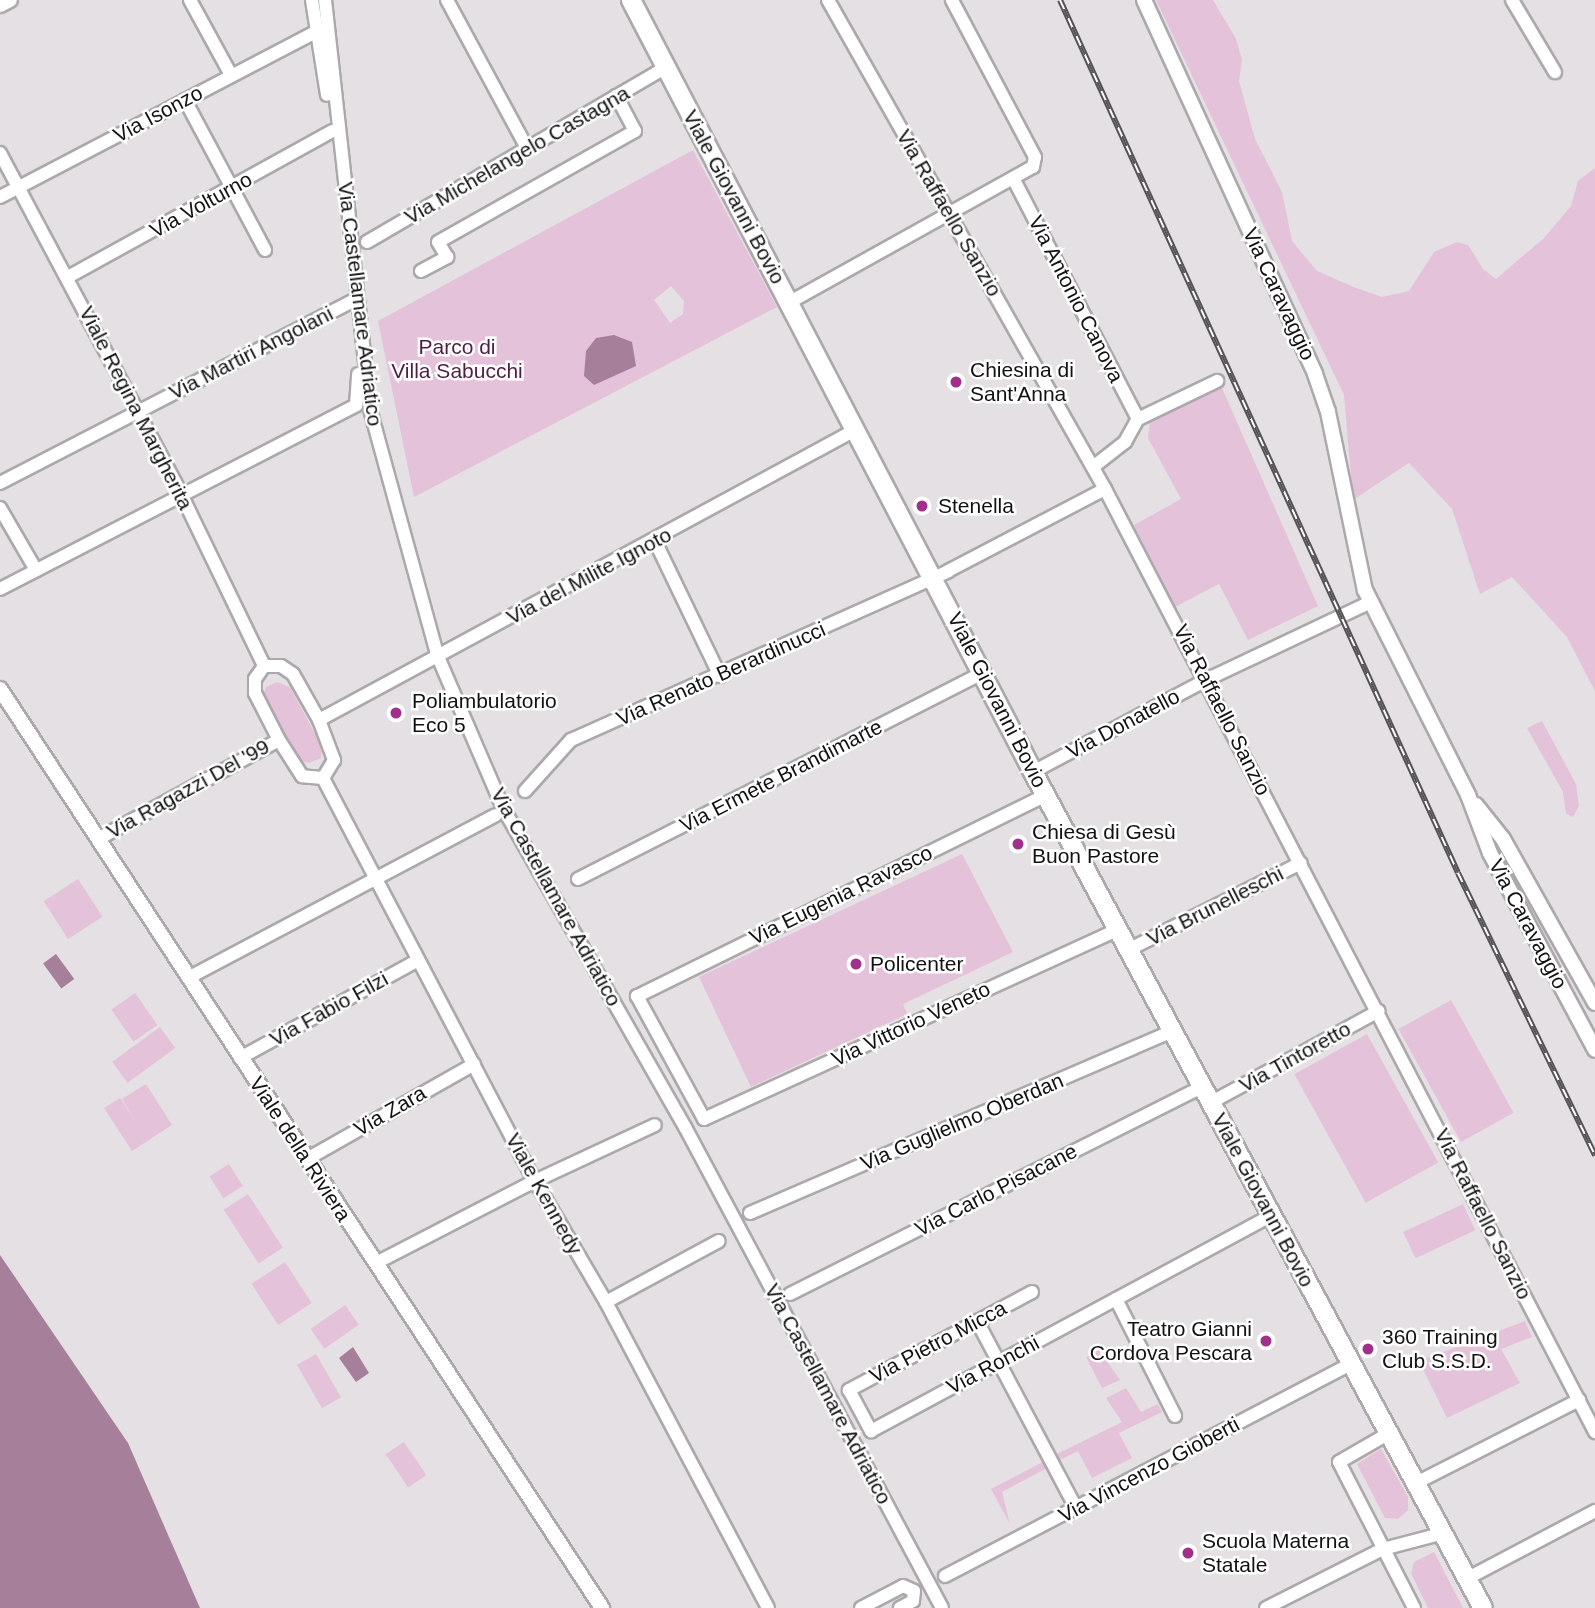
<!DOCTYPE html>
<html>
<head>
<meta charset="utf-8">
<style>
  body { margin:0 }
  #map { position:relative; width:1595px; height:1608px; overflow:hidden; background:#e5e0e3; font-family:Helvetica,sans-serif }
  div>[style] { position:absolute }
  .green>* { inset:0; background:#e4c2da; transform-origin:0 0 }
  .water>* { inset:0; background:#a67f9b; transform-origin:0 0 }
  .roads { filter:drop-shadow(2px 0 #aca8ab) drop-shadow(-2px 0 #aca8ab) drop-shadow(0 2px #aca8ab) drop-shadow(0 -2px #aca8ab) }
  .minor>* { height:12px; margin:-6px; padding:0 6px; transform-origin:6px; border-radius:6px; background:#fff }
  .tertiary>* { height:14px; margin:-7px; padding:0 7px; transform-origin:7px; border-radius:7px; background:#fff }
  .secondary>* { height:18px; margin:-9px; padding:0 9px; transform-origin:9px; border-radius:9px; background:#fff }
  .rail>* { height:6px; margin-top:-3px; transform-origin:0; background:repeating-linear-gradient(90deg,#fff 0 10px,#545254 0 20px); box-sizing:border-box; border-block:2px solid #545254 }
  .dots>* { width:19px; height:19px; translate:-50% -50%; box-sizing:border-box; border:4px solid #fff; border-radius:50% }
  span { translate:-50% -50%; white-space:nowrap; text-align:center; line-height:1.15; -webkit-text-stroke:5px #fff; paint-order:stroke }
  .street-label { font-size:21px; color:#131213 }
  .park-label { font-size:21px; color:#4e1e44 }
  .poi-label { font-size:21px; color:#131213 }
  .left { translate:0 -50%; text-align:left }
  .right { translate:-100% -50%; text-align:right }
</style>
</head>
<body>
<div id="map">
  <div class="green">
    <i style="clip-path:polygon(1156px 0,1213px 0,1236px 39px,1242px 60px,1239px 81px,1255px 139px,1282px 192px,1292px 241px,1317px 271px,1356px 288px,1382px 297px,1409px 291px,1434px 252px,1457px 242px,1468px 245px,1483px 269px,1496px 279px,1544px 238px,1571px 206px,1578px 181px,1595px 168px,1595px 691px,1567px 637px,1512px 577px,1480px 594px,1452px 509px,1409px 463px,1353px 500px,1344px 395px)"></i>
    <i style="clip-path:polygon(evenodd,693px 150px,777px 307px,414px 497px,378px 321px,693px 150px,671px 286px,684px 301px,683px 314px,670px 323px,654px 300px,671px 286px)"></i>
    <i style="clip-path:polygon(1222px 388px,1318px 606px,1248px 640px,1219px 584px,1175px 607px,1134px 525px,1181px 499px,1148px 438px,1150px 418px)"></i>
    <i style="clip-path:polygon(277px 682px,290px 687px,322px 747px,321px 758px,309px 763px,298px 760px,263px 696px,266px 687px)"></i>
    <i style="clip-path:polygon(1542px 721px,1576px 784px,1579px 806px,1573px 817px,1566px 814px,1563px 792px,1527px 728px)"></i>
    <i style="clip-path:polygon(962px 854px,1013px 952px,903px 1004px,907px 1014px,751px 1087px,699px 977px)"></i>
    <i style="left:78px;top:879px;width:45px;height:41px;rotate:57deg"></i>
    <i style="left:135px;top:993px;width:39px;height:29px;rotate:55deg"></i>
    <i style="left:1451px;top:1000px;width:129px;height:60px;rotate:61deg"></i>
    <i style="left:160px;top:1027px;width:26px;height:59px;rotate:54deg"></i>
    <i style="left:1367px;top:1034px;width:147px;height:83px;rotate:61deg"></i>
    <i style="clip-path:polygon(146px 1084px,172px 1125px,132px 1151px,104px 1108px,120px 1098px,136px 1122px,122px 1099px)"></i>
    <i style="left:229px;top:1164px;width:26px;height:23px;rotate:58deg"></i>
    <i style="left:248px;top:1194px;width:64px;height:29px;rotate:57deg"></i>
    <i style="left:1463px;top:1204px;width:29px;height:66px;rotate:65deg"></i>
    <i style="left:285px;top:1262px;width:49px;height:40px;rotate:57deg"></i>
    <i style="left:345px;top:1305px;width:24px;height:42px;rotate:55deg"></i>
    <i style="clip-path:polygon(1525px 1321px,1532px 1337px,1501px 1349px,1520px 1383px,1447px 1418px,1419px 1361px)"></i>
    <i style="clip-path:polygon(1099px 1350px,1120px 1380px,1102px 1388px,1086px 1357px)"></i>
    <i style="left:316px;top:1354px;width:50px;height:22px;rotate:60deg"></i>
    <i style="clip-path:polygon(1126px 1388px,1141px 1412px,1158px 1404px,1162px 1412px,1119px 1433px,1132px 1458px,1092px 1478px,1078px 1451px,1060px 1460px,1057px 1454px,1122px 1422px,1106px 1398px)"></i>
    <i style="left:404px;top:1442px;width:40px;height:22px;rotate:56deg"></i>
    <i style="clip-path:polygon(1381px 1449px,1408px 1497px,1408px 1510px,1398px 1519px,1385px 1518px,1357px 1464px)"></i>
    <i style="clip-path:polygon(1043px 1462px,1047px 1468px,1002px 1492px,1010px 1524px,991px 1489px)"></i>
    <i style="clip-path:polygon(1434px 1552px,1463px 1608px,1428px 1608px,1411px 1573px,1414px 1562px)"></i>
  </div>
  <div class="water">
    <i style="clip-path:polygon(614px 335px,632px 342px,636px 366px,594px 385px,584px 376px,586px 351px,596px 338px)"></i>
    <i style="left:56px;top:954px;width:31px;height:16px;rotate:54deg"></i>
    <i style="clip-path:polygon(0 1255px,128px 1443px,200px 1608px,0 1608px)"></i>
    <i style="clip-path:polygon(353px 1347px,369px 1373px,356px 1382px,339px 1358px)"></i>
  </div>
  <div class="roads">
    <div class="minor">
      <i style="left:190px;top:0;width:85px;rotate:61.3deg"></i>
      <i style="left:312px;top:0;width:96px;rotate:81deg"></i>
      <i style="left:325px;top:0;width:411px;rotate:83.7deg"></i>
      <i style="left:370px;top:409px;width:257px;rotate:74.7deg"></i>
      <i style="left:438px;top:657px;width:164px;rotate:66.7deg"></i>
      <i style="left:503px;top:808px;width:367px;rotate:60.3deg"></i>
      <i style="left:685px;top:1127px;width:545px;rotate:61.88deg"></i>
      <i style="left:447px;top:0;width:168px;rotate:61.6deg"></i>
      <i style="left:828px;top:0;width:562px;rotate:60.47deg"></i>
      <i style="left:1105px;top:489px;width:1063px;rotate:62.54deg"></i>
      <i style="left:1512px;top:0;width:84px;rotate:59.2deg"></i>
      <i style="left:185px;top:100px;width:170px;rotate:61.9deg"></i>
      <i style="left:0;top:153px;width:388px;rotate:62deg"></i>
      <i style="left:182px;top:496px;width:189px;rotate:64.2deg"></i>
      <i style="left:1013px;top:178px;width:271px;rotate:62.6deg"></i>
      <i style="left:0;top:197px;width:358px;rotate:-27.6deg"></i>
      <i style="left:367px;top:242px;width:346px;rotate:-30.3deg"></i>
      <i style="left:421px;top:271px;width:30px;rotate:-28deg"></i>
      <i style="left:447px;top:257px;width:17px;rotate:-121deg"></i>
      <i style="left:438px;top:242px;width:226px;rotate:-29.4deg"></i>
      <i style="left:635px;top:131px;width:40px;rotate:-118deg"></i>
      <i style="left:68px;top:277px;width:302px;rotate:-28.9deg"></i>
      <i style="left:790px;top:302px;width:278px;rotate:-29.1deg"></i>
      <i style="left:1033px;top:167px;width:10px;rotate:-79deg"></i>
      <i style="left:1035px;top:157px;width:178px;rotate:-117.9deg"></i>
      <i style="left:1093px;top:467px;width:41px;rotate:-38deg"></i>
      <i style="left:1125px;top:442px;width:26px;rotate:-61deg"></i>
      <i style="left:1138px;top:419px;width:88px;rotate:-25.7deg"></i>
      <i style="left:0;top:483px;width:397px;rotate:-27.3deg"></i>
      <i style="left:0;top:508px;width:72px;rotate:59.9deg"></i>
      <i style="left:655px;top:541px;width:150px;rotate:64.3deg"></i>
      <i style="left:0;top:589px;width:401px;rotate:-27.3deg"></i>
      <i style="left:356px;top:405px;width:31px;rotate:-86deg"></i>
      <i style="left:264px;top:666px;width:17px"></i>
      <i style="left:281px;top:666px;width:14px;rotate:34deg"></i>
      <i style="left:293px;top:674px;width:53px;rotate:60.5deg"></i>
      <i style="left:319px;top:720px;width:43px;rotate:69.4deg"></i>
      <i style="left:334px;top:760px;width:21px;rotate:121deg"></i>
      <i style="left:323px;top:778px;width:21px;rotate:-175deg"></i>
      <i style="left:302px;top:776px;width:43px;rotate:-122.6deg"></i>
      <i style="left:279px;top:740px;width:53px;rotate:-117.1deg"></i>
      <i style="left:255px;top:693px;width:14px;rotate:-90deg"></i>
      <i style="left:255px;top:679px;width:16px;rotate:-55deg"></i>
      <i style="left:319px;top:720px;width:612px;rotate:-28.41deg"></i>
      <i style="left:1033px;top:772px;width:203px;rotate:-28deg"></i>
      <i style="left:1212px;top:677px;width:176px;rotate:-25.3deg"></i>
      <i style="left:323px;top:778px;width:455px;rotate:62.3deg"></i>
      <i style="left:535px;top:1181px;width:140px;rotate:59.6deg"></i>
      <i style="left:606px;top:1302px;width:346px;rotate:62.1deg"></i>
      <i style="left:525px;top:791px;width:69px;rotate:-48deg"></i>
      <i style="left:571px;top:740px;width:413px;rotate:-24.1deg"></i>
      <i style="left:948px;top:571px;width:177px;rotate:-27.6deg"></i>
      <i style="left:1046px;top:795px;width:456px;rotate:153.8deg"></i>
      <i style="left:637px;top:996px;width:140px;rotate:61.4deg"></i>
      <i style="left:704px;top:1119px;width:456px;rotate:-24.6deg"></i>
      <i style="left:98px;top:839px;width:206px;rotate:-28.7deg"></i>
      <i style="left:578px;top:879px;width:454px;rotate:-27deg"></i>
      <i style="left:1130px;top:949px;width:191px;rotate:-26.7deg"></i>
      <i style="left:188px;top:978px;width:348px;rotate:-27.9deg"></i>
      <i style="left:240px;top:1058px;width:203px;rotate:-28.8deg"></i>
      <i style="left:1210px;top:1103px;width:192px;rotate:-28.6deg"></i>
      <i style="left:307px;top:1159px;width:192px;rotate:-29.6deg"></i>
      <i style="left:750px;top:1213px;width:460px;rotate:-23.3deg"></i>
      <i style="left:376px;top:1263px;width:179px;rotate:-27.3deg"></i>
      <i style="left:535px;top:1181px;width:132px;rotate:-25deg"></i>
      <i style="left:1032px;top:1292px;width:208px;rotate:151.8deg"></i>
      <i style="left:849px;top:1390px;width:47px;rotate:61.8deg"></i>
      <i style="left:871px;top:1431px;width:454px;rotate:-28.3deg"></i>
      <i style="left:790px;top:1294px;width:460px;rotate:-26.7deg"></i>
      <i style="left:1116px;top:1299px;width:131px;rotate:63.2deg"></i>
      <i style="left:606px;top:1302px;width:128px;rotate:-28.4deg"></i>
      <i style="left:977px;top:1321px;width:212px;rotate:62.1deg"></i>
      <i style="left:1391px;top:1432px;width:60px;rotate:150deg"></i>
      <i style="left:1339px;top:1462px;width:164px;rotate:62.8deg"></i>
      <i style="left:1418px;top:1482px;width:181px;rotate:-27deg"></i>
      <i style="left:945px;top:1576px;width:459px;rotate:-27.6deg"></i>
      <i style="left:1468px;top:1578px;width:144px;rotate:-27.8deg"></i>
      <i style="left:861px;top:1608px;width:47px;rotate:-27.6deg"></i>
      <i style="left:903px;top:1586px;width:12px;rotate:24deg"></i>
      <i style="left:914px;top:1591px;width:10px;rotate:96deg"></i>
      <i style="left:913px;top:1601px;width:15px;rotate:152deg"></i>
      <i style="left:1266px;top:1608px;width:131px;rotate:-26.8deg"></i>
      <i style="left:1383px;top:1549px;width:63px;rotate:-14.7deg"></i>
    </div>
    <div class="tertiary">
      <i style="left:1144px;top:0;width:411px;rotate:65.4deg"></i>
      <i style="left:1315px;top:374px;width:40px;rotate:71.1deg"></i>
      <i style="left:1328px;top:412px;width:182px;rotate:78.3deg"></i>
      <i style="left:1365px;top:590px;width:229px;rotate:63.3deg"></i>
      <i style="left:1468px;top:795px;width:62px;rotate:69.2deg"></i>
      <i style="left:1490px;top:853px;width:223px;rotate:61.9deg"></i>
      <i style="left:0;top:5px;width:11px;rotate:-27deg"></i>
      <i style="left:0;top:689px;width:1099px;rotate:56.77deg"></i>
      <i style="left:1476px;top:805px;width:43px;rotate:51.5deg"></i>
      <i style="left:1503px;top:839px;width:188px;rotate:60.7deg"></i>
    </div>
    <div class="secondary">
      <i style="left:631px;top:0;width:870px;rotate:62.49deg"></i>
      <i style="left:1033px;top:772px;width:949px;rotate:61.71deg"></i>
    </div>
  </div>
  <div class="rail">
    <i style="left:1060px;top:0;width:959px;rotate:65.49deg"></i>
    <i style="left:1458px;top:873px;width:314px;rotate:64.1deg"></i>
  </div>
  <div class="dots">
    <i style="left:956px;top:382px;background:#a1308d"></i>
    <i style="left:922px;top:506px;background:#a1308d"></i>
    <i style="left:396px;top:713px;background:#a1308d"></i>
    <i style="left:1018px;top:844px;background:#a1308d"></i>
    <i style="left:856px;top:964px;background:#a1308d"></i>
    <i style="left:1266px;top:1341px;background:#a1308d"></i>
    <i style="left:1368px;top:1349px;background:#a1308d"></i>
    <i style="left:1188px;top:1553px;background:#a1308d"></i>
  </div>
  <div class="street-label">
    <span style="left:158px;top:114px;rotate:-28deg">Via Isonzo</span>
    <span style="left:517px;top:155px;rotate:-30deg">Via Michelangelo Castagna</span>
    <span style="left:734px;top:197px;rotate:62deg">Viale Giovanni Bovio</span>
    <span style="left:201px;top:205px;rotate:-29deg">Via Volturno</span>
    <span style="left:949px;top:213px;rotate:60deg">Via Raffaello Sanzio</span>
    <span style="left:1279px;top:294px;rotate:65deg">Via Caravaggio</span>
    <span style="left:1076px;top:299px;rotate:63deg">Via Antonio Canova</span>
    <span style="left:360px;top:304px;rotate:83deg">Via Castellamare Adriatico</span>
    <span style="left:251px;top:353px;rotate:-27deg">Via Martiri Angolani</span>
    <span style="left:136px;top:408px;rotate:63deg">Viale Regina Margherita</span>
    <span style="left:589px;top:576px;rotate:-28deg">Via del Milite Ignoto</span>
    <span style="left:721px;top:674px;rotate:-24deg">Via Renato Berardinucci</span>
    <span style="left:997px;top:700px;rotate:63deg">Viale Giovanni Bovio</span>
    <span style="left:1222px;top:710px;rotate:63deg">Via Raffaello Sanzio</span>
    <span style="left:1123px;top:724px;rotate:-28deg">Via Donatello</span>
    <span style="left:781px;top:776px;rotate:-27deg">Via Ermete Brandimarte</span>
    <span style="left:188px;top:789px;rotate:-29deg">Via Ragazzi Del '99</span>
    <span style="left:841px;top:895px;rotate:-26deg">Via Eugenia Ravasco</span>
    <span style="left:556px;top:897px;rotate:61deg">Via Castellamare Adriatico</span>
    <span style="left:1215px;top:906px;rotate:-27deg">Via Brunelleschi</span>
    <span style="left:1528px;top:924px;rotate:62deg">Via Caravaggio</span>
    <span style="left:329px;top:1009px;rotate:-29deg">Via Fabio Filzi</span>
    <span style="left:911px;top:1024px;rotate:-25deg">Via Vittorio Veneto</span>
    <span style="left:1295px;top:1057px;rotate:-29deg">Via Tintoretto</span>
    <span style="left:390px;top:1111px;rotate:-30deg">Via Zara</span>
    <span style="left:962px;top:1122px;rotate:-23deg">Via Guglielmo Oberdan</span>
    <span style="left:300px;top:1149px;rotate:57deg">Viale della Riviera</span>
    <span style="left:996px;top:1190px;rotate:-27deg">Via Carlo Pisacane</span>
    <span style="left:544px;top:1194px;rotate:61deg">Viale Kennedy</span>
    <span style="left:1263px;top:1200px;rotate:62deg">Viale Giovanni Bovio</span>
    <span style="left:1483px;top:1214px;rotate:63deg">Via Raffaello Sanzio</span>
    <span style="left:938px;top:1342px;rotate:-28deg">Via Pietro Micca</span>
    <span style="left:993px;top:1365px;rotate:-28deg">Via Ronchi</span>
    <span style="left:828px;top:1394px;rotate:62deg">Via Castellamare Adriatico</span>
    <span style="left:1149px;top:1470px;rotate:-28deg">Via Vincenzo Gioberti</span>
  </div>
  <div class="park-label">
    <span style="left:457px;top:359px">Parco di<br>Villa Sabucchi</span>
  </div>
  <div class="poi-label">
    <span class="left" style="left:970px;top:382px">Chiesina di<br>Sant'Anna</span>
    <span class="left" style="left:938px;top:506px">Stenella</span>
    <span class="left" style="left:412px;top:713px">Poliambulatorio<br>Eco 5</span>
    <span class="left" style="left:1032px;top:844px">Chiesa di Gesù<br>Buon Pastore</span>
    <span class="left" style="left:870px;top:964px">Policenter</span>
    <span class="right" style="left:1252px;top:1341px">Teatro Gianni<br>Cordova Pescara</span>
    <span class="left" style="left:1382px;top:1349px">360 Training<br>Club S.S.D.</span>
    <span class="left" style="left:1202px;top:1553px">Scuola Materna<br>Statale</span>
  </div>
</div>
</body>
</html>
